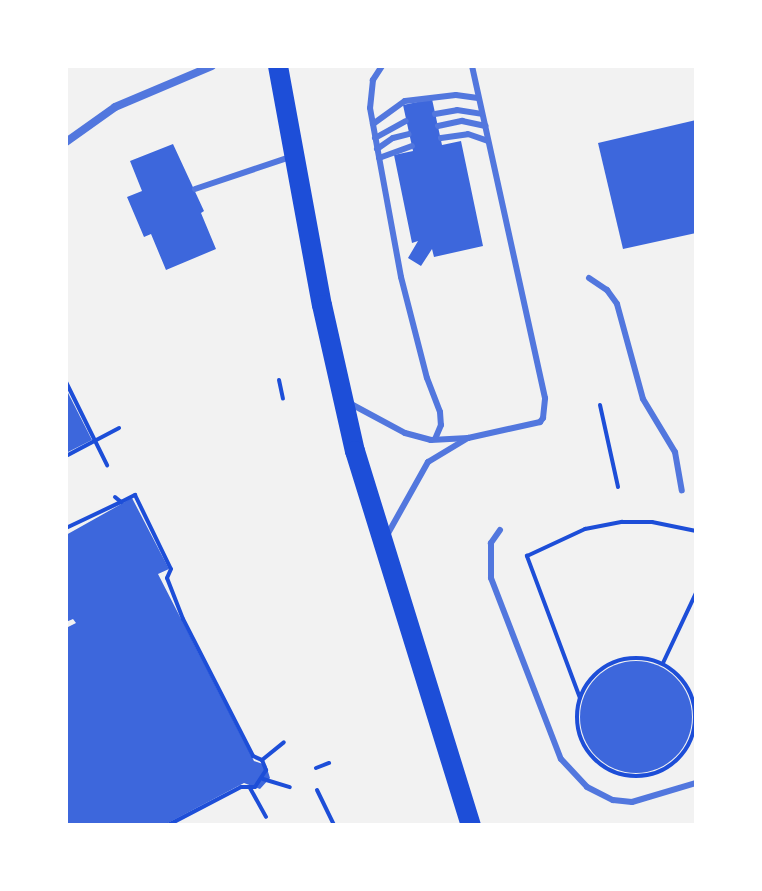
<!DOCTYPE html>
<html>
<head>
<meta charset="utf-8">
<style>
  body { margin:0 }
  #map { position:relative; width:762px; height:891px; overflow:hidden; background:#f2f2f2; font-family:Georgia,serif }
  div>[style] { position:absolute }
  .building>* { inset:0; background:#3d67dc }
  .round { border-radius:50% }
  .path>* { height:4px; margin:-2px; padding:0 2px; transform-origin:2px; border-radius:2px; background:#1d4ed8 }
  .path>.ring { margin:-2px; padding:0; box-sizing:content-box; background:none; border:4px solid #1d4ed8; border-radius:50% }
  .service>* { height:6px; margin:-3px; padding:0 3px; transform-origin:3px; border-radius:3px; background:#5277de }
  .minor>* { height:8px; margin:-4px; padding:0 4px; transform-origin:4px; border-radius:4px; background:#5277de }
  .primary>* { height:20px; margin:-10px; padding:0 10px; transform-origin:10px; border-radius:10px; background:#1d4ed8 }
  span { translate:-50% -50%; white-space:nowrap; text-align:center; line-height:1.15; -webkit-text-stroke:8px #fff; paint-order:stroke }
  .frame { position:absolute; inset:0; border:68px solid #fff; pointer-events:none }
</style>
</head>
<body>
<div id="map">
  <div class="building">
    <i style="clip-path:polygon(432px 99px,442px 145px,461px 141px,483px 246px,434px 257px,432px 249px,421px 266px,408px 258px,418px 241px,412px 243px,394px 155px,413px 151px,403px 105px)"></i>
    <i style="clip-path:polygon(696px 120px,696px 233px,623px 249px,598px 143px)"></i>
    <i style="clip-path:polygon(173px 144px,204px 211px,201px 213px,216px 249px,166px 270px,151px 234px,144px 237px,127px 197px,142px 191px,130px 161px)"></i>
    <i style="clip-path:polygon(66px 389px,92px 440px,66px 453px)"></i>
    <i style="clip-path:polygon(132px 498px,169px 569px,158px 574px,254px 761px,266px 765px,270px 778px,260px 789px,244px 783px,164px 825px,66px 825px,66px 628px,76px 623px,73px 619px,66px 622px,66px 535px)"></i>
    <i class="round" style="left:580px;top:661px;width:112px;height:112px"></i>
  </div>
  <div class="path">
    <i style="left:279px;top:380px;width:19px;rotate:78deg"></i>
    <i style="left:66px;top:382px;width:93px;rotate:63.7deg"></i>
    <i style="left:600px;top:405px;width:84px;rotate:77.6deg"></i>
    <i style="left:66px;top:456px;width:60px;rotate:-27.8deg"></i>
    <i style="left:115px;top:497px;width:8px;rotate:40deg"></i>
    <i style="left:121px;top:502px;width:16px;rotate:-27deg"></i>
    <i style="left:135px;top:495px;width:82px;rotate:64.1deg"></i>
    <i style="left:171px;top:569px;width:10px;rotate:114deg"></i>
    <i style="left:167px;top:578px;width:44px;rotate:68.7deg"></i>
    <i style="left:183px;top:619px;width:154px;rotate:62.9deg"></i>
    <i style="left:253px;top:756px;width:10px;rotate:24deg"></i>
    <i style="left:262px;top:760px;width:11px;rotate:68deg"></i>
    <i style="left:266px;top:770px;width:20px;rotate:123deg"></i>
    <i style="left:255px;top:787px;width:14px;rotate:180deg"></i>
    <i style="left:241px;top:787px;width:82px;rotate:152.5deg"></i>
    <i style="left:66px;top:528px;width:61px;rotate:-25.3deg"></i>
    <i class="ring" style="left:577px;top:658px;width:114px;height:114px"></i>
    <i style="left:663px;top:663px;width:77px;rotate:-64.8deg"></i>
    <i style="left:580px;top:698px;width:152px;rotate:-110.5deg"></i>
    <i style="left:527px;top:556px;width:64px;rotate:-25deg"></i>
    <i style="left:585px;top:529px;width:38px;rotate:-11deg"></i>
    <i style="left:622px;top:522px;width:30px"></i>
    <i style="left:652px;top:522px;width:45px;rotate:11.6deg"></i>
    <i style="left:262px;top:760px;width:28px;rotate:-39deg"></i>
    <i style="left:316px;top:768px;width:14px;rotate:-21deg"></i>
    <i style="left:263px;top:779px;width:28px;rotate:17deg"></i>
    <i style="left:250px;top:788px;width:33px;rotate:61deg"></i>
    <i style="left:317px;top:790px;width:39px;rotate:64deg"></i>
  </div>
  <div class="service">
    <i style="left:382px;top:66px;width:17px;rotate:123deg"></i>
    <i style="left:373px;top:80px;width:28px;rotate:96deg"></i>
    <i style="left:370px;top:108px;width:172px;rotate:79.6deg"></i>
    <i style="left:401px;top:277px;width:104px;rotate:75.6deg"></i>
    <i style="left:427px;top:378px;width:36px;rotate:69deg"></i>
    <i style="left:440px;top:412px;width:13px;rotate:86deg"></i>
    <i style="left:441px;top:425px;width:15px;rotate:113deg"></i>
    <i style="left:435px;top:114px;width:22px;rotate:-10deg"></i>
    <i style="left:457px;top:110px;width:25px;rotate:9deg"></i>
    <i style="left:373px;top:124px;width:39px;rotate:-36deg"></i>
    <i style="left:405px;top:101px;width:51px;rotate:-6.7deg"></i>
    <i style="left:456px;top:95px;width:22px;rotate:8deg"></i>
    <i style="left:438px;top:126px;width:25px;rotate:-12deg"></i>
    <i style="left:462px;top:121px;width:24px;rotate:12deg"></i>
    <i style="left:375px;top:138px;width:35px;rotate:-29deg"></i>
    <i style="left:441px;top:138px;width:27px;rotate:-8deg"></i>
    <i style="left:468px;top:134px;width:21px;rotate:19deg"></i>
    <i style="left:377px;top:149px;width:19px;rotate:-35deg"></i>
    <i style="left:393px;top:138px;width:16px;rotate:-14deg"></i>
    <i style="left:379px;top:158px;width:35px;rotate:-20deg"></i>
    <i style="left:195px;top:189px;width:100px;rotate:-18.6deg"></i>
    <i style="left:589px;top:278px;width:22px;rotate:34deg"></i>
    <i style="left:607px;top:290px;width:17px;rotate:54deg"></i>
    <i style="left:617px;top:304px;width:98px;rotate:74.7deg"></i>
    <i style="left:643px;top:399px;width:62px;rotate:58.9deg"></i>
    <i style="left:675px;top:452px;width:39px;rotate:80deg"></i>
    <i style="left:351px;top:404px;width:61px;rotate:28.2deg"></i>
    <i style="left:405px;top:433px;width:27px;rotate:15deg"></i>
    <i style="left:431px;top:440px;width:37px;rotate:-3deg"></i>
    <i style="left:468px;top:438px;width:74px;rotate:-12.5deg"></i>
    <i style="left:540px;top:422px;width:5px;rotate:-53deg"></i>
    <i style="left:543px;top:418px;width:20px;rotate:-84deg"></i>
    <i style="left:545px;top:398px;width:340px;rotate:-102.4deg"></i>
    <i style="left:500px;top:530px;width:16px;rotate:125deg"></i>
    <i style="left:491px;top:543px;width:35px;rotate:90deg"></i>
    <i style="left:491px;top:578px;width:194px;rotate:68.9deg"></i>
    <i style="left:561px;top:759px;width:38px;rotate:47deg"></i>
    <i style="left:587px;top:787px;width:29px;rotate:27deg"></i>
    <i style="left:613px;top:800px;width:19px;rotate:6deg"></i>
    <i style="left:632px;top:802px;width:67px;rotate:-16.5deg"></i>
    <i style="left:386px;top:537px;width:86px;rotate:-60.8deg"></i>
    <i style="left:428px;top:462px;width:47px;rotate:-31deg"></i>
  </div>
  <div class="minor">
    <i style="left:66px;top:142px;width:60px;rotate:-35.5deg"></i>
    <i style="left:115px;top:107px;width:105px;rotate:-22.9deg"></i>
  </div>
  <div class="primary">
    <i style="left:278px;top:66px;width:243px;rotate:79.6deg"></i>
    <i style="left:322px;top:305px;width:150px;rotate:77.3deg"></i>
    <i style="left:355px;top:451px;width:392px;rotate:72.8deg"></i>
  </div>
  <div class="frame"></div>
</div>
</body>
</html>
